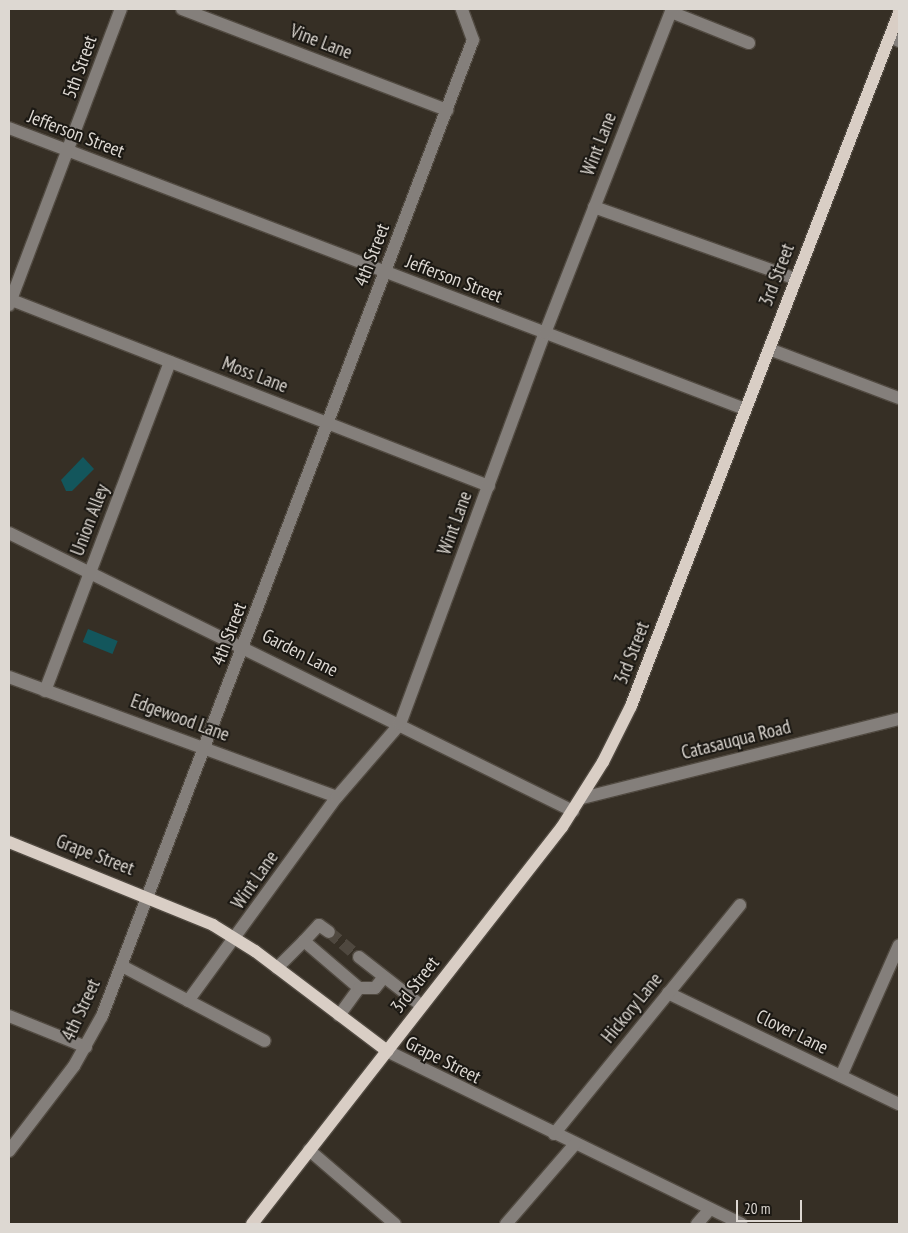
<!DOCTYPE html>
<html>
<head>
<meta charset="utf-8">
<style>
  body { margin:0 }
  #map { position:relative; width:908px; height:1233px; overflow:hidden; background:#362f25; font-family:"PT Sans Narrow",sans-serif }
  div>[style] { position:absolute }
  .water>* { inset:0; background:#13565c; transform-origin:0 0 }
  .minor-tunnel>* { height:12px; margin-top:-6px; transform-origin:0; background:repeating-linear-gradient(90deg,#4f483f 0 12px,transparent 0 18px) }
  .roads { filter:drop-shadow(1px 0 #514a41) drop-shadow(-1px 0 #514a41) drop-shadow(0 1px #514a41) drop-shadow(0 -1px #514a41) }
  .minor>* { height:12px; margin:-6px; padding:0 6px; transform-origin:6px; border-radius:6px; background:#847f7b }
  .major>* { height:12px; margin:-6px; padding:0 6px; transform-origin:6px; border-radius:6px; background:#d9cec5 }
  span { translate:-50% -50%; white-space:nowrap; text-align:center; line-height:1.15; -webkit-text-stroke:4px #1b1813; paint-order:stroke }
  .street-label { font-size:19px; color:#ddd8d2 }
  .frame { position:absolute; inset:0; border:10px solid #ddd8d2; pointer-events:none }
  .scale { position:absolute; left:736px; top:1200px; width:66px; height:22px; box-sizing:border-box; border:2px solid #ddd8d2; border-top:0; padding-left:6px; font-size:15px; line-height:18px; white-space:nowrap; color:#ddd8d2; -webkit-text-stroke:4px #1b1813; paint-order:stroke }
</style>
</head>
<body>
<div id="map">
  <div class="water">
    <i style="clip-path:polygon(83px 457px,94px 469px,72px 491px,66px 491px,61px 480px)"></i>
    <i style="left:88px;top:629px;width:32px;height:14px;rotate:22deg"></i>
  </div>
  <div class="minor-tunnel">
    <i style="left:329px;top:932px;width:39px;rotate:40deg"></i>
  </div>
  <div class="roads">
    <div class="minor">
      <i style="left:182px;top:9px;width:284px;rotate:20.9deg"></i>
      <i style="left:671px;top:12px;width:84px;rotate:21.7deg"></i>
      <i style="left:890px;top:37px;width:10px;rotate:24deg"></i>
      <i style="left:9px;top:128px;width:788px;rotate:20.9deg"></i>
      <i style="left:594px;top:207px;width:214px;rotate:19.6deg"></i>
      <i style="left:9px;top:299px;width:515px;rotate:21.29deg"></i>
      <i style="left:9px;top:305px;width:316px;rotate:-69.3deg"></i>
      <i style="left:769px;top:349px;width:139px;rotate:20.7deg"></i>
      <i style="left:9px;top:533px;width:629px;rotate:26.24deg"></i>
      <i style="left:9px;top:677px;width:349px;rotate:20.1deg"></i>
      <i style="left:45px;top:691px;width:352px;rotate:-69.2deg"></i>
      <i style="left:582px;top:798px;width:327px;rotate:-14deg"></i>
      <i style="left:304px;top:941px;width:22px;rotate:-47deg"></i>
      <i style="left:319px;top:925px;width:12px;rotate:35deg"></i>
      <i style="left:359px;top:957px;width:80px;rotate:37.9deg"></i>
      <i style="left:122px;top:966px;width:161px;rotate:27.7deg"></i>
      <i style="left:277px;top:968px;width:38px;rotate:-45deg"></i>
      <i style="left:304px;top:941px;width:72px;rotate:40.5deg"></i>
      <i style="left:359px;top:988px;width:34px;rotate:126deg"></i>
      <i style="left:359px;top:988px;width:16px"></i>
      <i style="left:375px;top:988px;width:14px;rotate:-51deg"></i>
      <i style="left:668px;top:993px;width:256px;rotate:25.7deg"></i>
      <i style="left:188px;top:1001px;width:253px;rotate:-53.9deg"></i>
      <i style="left:337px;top:797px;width:96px;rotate:-49.2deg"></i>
      <i style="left:400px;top:724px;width:417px;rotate:-69.7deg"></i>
      <i style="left:545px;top:333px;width:348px;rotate:-68.6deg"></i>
      <i style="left:9px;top:1016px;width:83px;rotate:21.9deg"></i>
      <i style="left:387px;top:1051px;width:394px;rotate:26deg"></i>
      <i style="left:841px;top:1076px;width:143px;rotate:-66.1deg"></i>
      <i style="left:554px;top:1134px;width:295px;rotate:-50.9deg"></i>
      <i style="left:309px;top:1150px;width:113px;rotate:40.7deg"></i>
      <i style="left:9px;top:1151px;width:107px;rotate:-52.6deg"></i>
      <i style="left:74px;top:1066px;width:57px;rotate:-60.8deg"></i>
      <i style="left:102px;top:1016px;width:1044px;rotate:-69.19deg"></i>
      <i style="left:473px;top:40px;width:33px;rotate:-110deg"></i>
      <i style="left:506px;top:1224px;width:106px;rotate:-49.2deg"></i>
      <i style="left:697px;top:1224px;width:20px;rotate:-49deg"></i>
    </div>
    <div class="major">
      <i style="left:9px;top:842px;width:220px;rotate:22.1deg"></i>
      <i style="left:213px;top:925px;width:49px;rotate:31.8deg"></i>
      <i style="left:255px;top:951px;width:166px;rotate:37.1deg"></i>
      <i style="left:252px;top:1224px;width:504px;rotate:-52.02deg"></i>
      <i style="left:562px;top:827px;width:77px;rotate:-57.8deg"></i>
      <i style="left:603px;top:762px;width:63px;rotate:-63.4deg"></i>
      <i style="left:631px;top:706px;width:743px;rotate:-68.86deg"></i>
    </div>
  </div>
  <div class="street-label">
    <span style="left:321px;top:42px;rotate:21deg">Vine Lane</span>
    <span style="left:80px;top:67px;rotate:-70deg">5th Street</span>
    <span style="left:76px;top:134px;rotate:21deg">Jefferson Street</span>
    <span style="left:599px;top:144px;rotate:-69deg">Wint Lane</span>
    <span style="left:372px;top:255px;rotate:-69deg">4th Street</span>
    <span style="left:777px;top:275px;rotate:-69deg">3rd Street</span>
    <span style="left:454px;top:279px;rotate:21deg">Jefferson Street</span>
    <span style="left:255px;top:375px;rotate:21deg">Moss Lane</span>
    <span style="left:90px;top:520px;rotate:-69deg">Union Alley</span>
    <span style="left:455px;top:523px;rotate:-70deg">Wint Lane</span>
    <span style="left:229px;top:634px;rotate:-69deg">4th Street</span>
    <span style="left:300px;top:653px;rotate:27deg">Garden Lane</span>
    <span style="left:632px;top:653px;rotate:-69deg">3rd Street</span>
    <span style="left:180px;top:718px;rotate:20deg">Edgewood Lane</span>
    <span style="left:736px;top:740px;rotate:-14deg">Catasauqua Road</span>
    <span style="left:95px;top:855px;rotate:21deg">Grape Street</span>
    <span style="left:255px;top:880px;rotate:-55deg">Wint Lane</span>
    <span style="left:415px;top:985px;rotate:-52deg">3rd Street</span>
    <span style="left:632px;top:1008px;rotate:-51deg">Hickory Lane</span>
    <span style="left:81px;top:1010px;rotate:-65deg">4th Street</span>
    <span style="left:792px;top:1032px;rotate:26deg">Clover Lane</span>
    <span style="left:443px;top:1060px;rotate:27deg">Grape Street</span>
  </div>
  <div class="frame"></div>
  <div class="scale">20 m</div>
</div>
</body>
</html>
